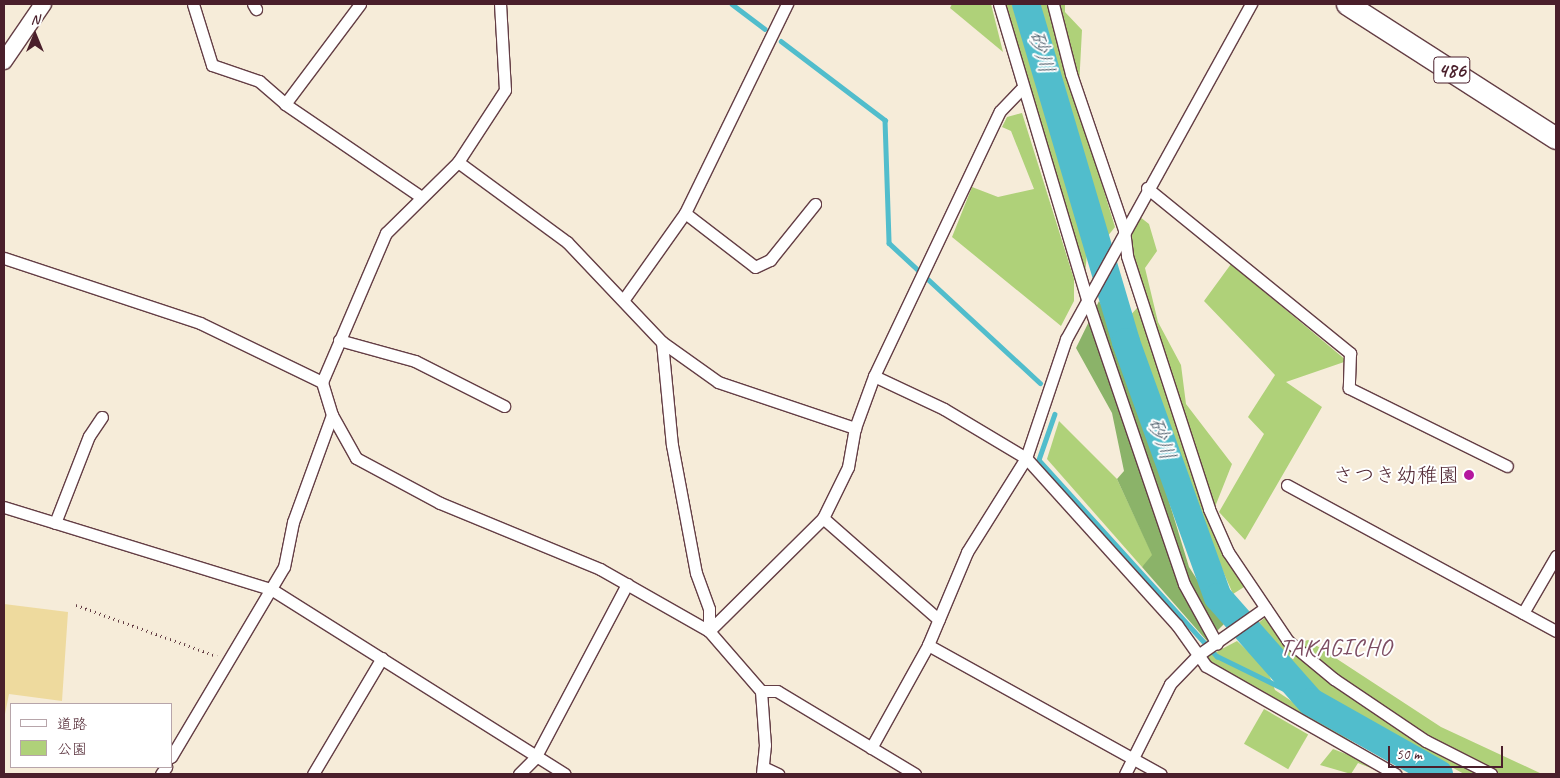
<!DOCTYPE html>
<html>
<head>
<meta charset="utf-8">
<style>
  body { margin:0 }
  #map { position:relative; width:1560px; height:778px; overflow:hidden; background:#f6ecd9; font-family:Caveat,"Klee One",sans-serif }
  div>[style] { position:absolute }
  .green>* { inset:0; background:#afd179; transform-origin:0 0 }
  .forest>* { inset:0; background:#8bb369 }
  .sand>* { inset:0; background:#eeda9e }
  .stream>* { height:4.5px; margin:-2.25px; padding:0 2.25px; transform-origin:2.25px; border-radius:2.25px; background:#51bdcc }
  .river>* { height:28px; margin:-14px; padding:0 14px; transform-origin:14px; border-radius:14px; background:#51bdcc }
  .path>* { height:2.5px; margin-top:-1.25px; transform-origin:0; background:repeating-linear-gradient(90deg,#643e45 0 1px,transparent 0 5px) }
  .roads { filter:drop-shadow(1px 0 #643e45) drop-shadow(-1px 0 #643e45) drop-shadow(0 1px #643e45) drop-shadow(0 -1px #643e45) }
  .street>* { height:11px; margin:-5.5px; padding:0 5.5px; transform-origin:5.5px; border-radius:5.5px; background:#fff }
  .secondary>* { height:16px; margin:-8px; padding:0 8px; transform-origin:8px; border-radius:8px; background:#fff }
  .highway>* { height:21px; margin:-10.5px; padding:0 10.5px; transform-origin:10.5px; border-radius:10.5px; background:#fff }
  .dots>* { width:14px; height:14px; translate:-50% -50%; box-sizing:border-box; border:2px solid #fff; border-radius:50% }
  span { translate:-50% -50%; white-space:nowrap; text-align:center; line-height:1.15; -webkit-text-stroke:4px #fff; paint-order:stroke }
  .shield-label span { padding:1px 4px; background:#fff; border:1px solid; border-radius:4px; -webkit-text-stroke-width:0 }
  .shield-label { font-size:20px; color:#4a1f2b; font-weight:700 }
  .poi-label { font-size:21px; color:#4a1f2b }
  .right { translate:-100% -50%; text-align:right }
  .water-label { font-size:22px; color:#4d5e6b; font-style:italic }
  .quarter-label { font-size:24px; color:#7d4d62; letter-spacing:1px }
  .frame { position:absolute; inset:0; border:5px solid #4a1f2b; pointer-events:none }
  .legend { position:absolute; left:10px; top:703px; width:162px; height:65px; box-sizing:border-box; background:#fff; border:1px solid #b7a5aa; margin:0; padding:6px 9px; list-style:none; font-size:15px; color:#4a1f2b }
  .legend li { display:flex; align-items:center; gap:10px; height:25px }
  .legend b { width:25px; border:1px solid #b7a5aa }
  .north { position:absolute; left:10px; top:10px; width:50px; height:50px; -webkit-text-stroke:4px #fff; paint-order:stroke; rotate:0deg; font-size:14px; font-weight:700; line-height:20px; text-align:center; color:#4a1f2b }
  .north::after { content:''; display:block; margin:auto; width:18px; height:22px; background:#4a1f2b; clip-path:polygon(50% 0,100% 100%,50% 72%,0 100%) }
  .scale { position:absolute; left:1388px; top:746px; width:115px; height:22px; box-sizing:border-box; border:2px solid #4a1f2b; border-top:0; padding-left:6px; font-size:15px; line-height:18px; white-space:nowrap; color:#4a1f2b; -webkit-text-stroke:4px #fff; paint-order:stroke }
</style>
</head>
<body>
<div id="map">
  <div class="green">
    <i style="clip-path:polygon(952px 4px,991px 4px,1003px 52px,950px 8px)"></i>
    <i style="clip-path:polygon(1004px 4px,1012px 4px,1087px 253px,1085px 276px)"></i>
    <i style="clip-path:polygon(1033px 4px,1047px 4px,1115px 227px,1107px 237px)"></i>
    <i style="clip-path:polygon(1057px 4px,1065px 4px,1065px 12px,1082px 30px,1079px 87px)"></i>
    <i style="clip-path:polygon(1022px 113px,1074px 279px,1074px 301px,1061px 326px,952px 237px,972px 187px,998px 197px,1034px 189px,1011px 131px,1002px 127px,1007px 117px)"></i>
    <i style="clip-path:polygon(1140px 217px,1149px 224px,1157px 251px,1145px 268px,1158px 322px,1181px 365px,1186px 404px,1232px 464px,1209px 522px,1244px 587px,1233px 594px,1190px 496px,1127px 319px,1137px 308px,1141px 286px,1129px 235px)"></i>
    <i style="clip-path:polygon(1231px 264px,1347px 361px,1286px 382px,1322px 407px,1245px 540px,1219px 512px,1264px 434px,1248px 417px,1275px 375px,1204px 301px)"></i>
    <i style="clip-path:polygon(1059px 421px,1117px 479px,1154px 558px,1142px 567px,1047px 459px)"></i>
    <i style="clip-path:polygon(1266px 617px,1299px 643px,1308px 640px,1441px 727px,1542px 774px,1464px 774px,1372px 722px,1312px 695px,1253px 627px)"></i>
    <i style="clip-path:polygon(1237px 641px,1267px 669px,1275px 690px,1360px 747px,1335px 738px,1205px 658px)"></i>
    <i style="left:1264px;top:709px;width:51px;height:40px;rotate:30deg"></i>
    <i style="clip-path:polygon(1333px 749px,1370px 763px,1386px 774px,1358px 763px,1351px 774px,1320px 765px)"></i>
  </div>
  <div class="forest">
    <i style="clip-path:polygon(1099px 301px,1118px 334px,1189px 567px,1225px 623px,1207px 641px,1142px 567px,1152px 555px,1117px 479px,1124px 471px,1112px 413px,1076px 348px)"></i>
  </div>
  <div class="sand">
    <i style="clip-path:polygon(4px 604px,68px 612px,62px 701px,9px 694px,4px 719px)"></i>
  </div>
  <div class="stream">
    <i style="left:732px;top:4px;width:41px;rotate:37.1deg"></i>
    <i style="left:781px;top:41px;width:131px;rotate:37.2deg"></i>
    <i style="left:885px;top:120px;width:123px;rotate:88.1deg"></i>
    <i style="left:889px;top:243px;width:206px;rotate:42.8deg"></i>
    <i style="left:1055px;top:414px;width:49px;rotate:109.2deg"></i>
    <i style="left:1039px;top:460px;width:265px;rotate:47.8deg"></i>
    <i style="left:1217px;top:656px;width:105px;rotate:26.1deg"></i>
  </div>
  <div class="river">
    <i style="left:1026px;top:4px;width:352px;rotate:73.5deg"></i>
    <i style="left:1126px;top:342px;width:271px;rotate:70.2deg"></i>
    <i style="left:1218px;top:597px;width:140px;rotate:48.5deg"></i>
    <i style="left:1311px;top:702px;width:147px;rotate:29.4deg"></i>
  </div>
  <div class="path">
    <i style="left:76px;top:605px;width:150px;rotate:19.9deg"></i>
  </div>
  <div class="roads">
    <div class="street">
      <i style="left:193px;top:4px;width:64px;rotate:72.7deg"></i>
      <i style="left:212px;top:65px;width:50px;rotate:18.8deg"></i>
      <i style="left:259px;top:81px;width:35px;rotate:41deg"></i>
      <i style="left:285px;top:104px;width:163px;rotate:34.3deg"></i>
      <i style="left:253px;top:4px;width:6px;rotate:59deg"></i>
      <i style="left:999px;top:4px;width:308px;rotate:73.4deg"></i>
      <i style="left:1087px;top:299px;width:301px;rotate:71.2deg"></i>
      <i style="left:1184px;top:584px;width:68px;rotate:61.2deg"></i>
      <i style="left:1053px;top:4px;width:72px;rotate:75.6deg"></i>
      <i style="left:1071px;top:74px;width:165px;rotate:71.2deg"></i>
      <i style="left:1124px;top:230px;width:26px;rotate:83deg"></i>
      <i style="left:1127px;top:256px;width:266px;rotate:72deg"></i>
      <i style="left:1209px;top:509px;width:47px;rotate:66.2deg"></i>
      <i style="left:1228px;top:552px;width:107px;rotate:56deg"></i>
      <i style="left:1288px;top:641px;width:60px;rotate:39.6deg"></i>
      <i style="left:1334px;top:679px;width:111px;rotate:34deg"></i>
      <i style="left:1426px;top:741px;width:73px;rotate:26.9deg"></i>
      <i style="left:285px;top:104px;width:125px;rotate:-53.1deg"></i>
      <i style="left:458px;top:162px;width:135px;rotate:36.3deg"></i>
      <i style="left:567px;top:242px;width:138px;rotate:46.5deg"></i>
      <i style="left:662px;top:342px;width:69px;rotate:35.5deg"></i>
      <i style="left:718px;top:382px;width:145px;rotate:18.6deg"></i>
      <i style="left:1147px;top:188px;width:262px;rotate:39.1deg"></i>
      <i style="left:1350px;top:353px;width:35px;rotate:92deg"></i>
      <i style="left:1349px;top:388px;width:176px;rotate:26.3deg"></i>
      <i style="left:685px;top:213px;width:88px;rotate:37.6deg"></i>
      <i style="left:755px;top:267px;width:17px;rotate:-25deg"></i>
      <i style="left:770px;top:260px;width:72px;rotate:-51.2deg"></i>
      <i style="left:4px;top:258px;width:206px;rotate:18.3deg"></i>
      <i style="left:200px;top:323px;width:136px;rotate:25.8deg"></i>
      <i style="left:624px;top:299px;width:105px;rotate:-54.7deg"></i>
      <i style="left:685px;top:213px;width:233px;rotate:-64deg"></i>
      <i style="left:339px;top:340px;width:79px;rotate:15.4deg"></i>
      <i style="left:415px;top:361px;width:100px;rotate:26.8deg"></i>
      <i style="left:662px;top:342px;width:103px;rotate:84.5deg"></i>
      <i style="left:672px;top:445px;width:130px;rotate:79.4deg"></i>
      <i style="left:696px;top:573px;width:38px;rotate:70deg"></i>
      <i style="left:709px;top:609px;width:22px;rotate:90deg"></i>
      <i style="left:874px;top:376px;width:77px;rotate:25.2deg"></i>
      <i style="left:944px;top:409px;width:96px;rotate:30.9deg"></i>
      <i style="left:1026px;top:458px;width:225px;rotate:47.9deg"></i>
      <i style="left:1177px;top:625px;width:50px;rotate:54.7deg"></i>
      <i style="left:1206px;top:666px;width:218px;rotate:29.7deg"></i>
      <i style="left:332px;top:415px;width:49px;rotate:60.8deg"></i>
      <i style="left:356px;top:458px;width:95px;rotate:28.2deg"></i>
      <i style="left:440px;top:503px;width:173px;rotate:22.4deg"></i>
      <i style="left:600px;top:569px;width:125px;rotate:29.6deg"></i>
      <i style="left:709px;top:631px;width:79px;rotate:49.1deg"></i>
      <i style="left:761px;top:691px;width:54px;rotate:85.8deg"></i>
      <i style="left:765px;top:745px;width:29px;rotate:96deg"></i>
      <i style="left:1287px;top:485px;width:306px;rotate:28.5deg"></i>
      <i style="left:4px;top:507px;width:279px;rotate:17.1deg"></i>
      <i style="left:271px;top:589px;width:347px;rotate:32.2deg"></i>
      <i style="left:823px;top:518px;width:154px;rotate:41.3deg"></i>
      <i style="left:55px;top:523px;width:93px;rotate:-68.7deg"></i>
      <i style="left:89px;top:436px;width:23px;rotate:-56deg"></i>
      <i style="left:1523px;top:613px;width:66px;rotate:-59.9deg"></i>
      <i style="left:709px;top:631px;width:161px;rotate:-44.7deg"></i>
      <i style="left:823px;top:518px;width:57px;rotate:-63.9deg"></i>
      <i style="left:848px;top:467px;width:40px;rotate:-80deg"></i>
      <i style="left:855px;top:428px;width:55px;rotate:-69.9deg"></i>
      <i style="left:874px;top:376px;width:293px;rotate:-64.6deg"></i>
      <i style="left:1000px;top:111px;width:30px;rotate:-46deg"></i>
      <i style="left:928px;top:645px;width:266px;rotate:29deg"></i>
      <i style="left:761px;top:691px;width:16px"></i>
      <i style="left:777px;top:691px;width:161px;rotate:31deg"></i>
      <i style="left:871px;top:748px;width:118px;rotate:-61deg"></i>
      <i style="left:928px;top:645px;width:101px;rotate:-67.2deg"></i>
      <i style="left:967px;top:552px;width:111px;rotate:-57.9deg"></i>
      <i style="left:1026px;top:458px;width:126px;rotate:-71.4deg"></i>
      <i style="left:1066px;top:339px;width:383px;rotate:-61.1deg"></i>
      <i style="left:171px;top:757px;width:221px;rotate:-59.3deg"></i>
      <i style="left:284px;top:567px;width:46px;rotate:-78.7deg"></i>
      <i style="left:293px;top:522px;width:114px;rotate:-70deg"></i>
      <i style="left:332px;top:415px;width:34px;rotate:-107deg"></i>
      <i style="left:322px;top:382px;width:162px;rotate:-66.8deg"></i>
      <i style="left:386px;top:233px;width:101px;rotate:-44.6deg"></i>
      <i style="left:458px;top:162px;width:86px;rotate:-56.9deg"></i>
      <i style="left:505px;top:90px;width:86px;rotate:-93.3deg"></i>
      <i style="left:763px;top:767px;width:17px;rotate:25deg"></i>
      <i style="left:161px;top:774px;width:9px;rotate:-54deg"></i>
      <i style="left:313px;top:774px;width:135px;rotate:-59.3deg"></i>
      <i style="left:519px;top:774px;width:23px;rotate:-45deg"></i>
      <i style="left:535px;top:758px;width:197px;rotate:-62.1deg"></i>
      <i style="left:1125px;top:774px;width:101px;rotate:-63.4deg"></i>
      <i style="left:1170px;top:684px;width:40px;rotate:-46deg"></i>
      <i style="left:1198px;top:655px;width:82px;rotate:-35deg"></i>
    </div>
    <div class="secondary">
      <i style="left:4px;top:61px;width:69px;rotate:-55.6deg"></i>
    </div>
    <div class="highway">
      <i style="left:1347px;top:4px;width:248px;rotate:32.7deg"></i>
    </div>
  </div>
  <div class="dots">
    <i style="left:1469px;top:475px;background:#b5179e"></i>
  </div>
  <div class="shield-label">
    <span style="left:1452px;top:70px">486</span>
  </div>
  <div class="poi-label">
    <span class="right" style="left:1459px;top:475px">さつき幼稚園</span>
  </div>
  <div class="water-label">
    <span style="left:1041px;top:52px;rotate:74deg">砂川</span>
    <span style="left:1161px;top:439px;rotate:70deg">砂川</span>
  </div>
  <div class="quarter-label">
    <span style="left:1336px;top:648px">TAKAGICHO</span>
  </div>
  <div class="frame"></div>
  <ul class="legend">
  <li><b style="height:6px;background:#fff"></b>道路</li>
  <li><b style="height:14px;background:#afd179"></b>公園</li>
  </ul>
  <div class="north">N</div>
  <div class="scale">50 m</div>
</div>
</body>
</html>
